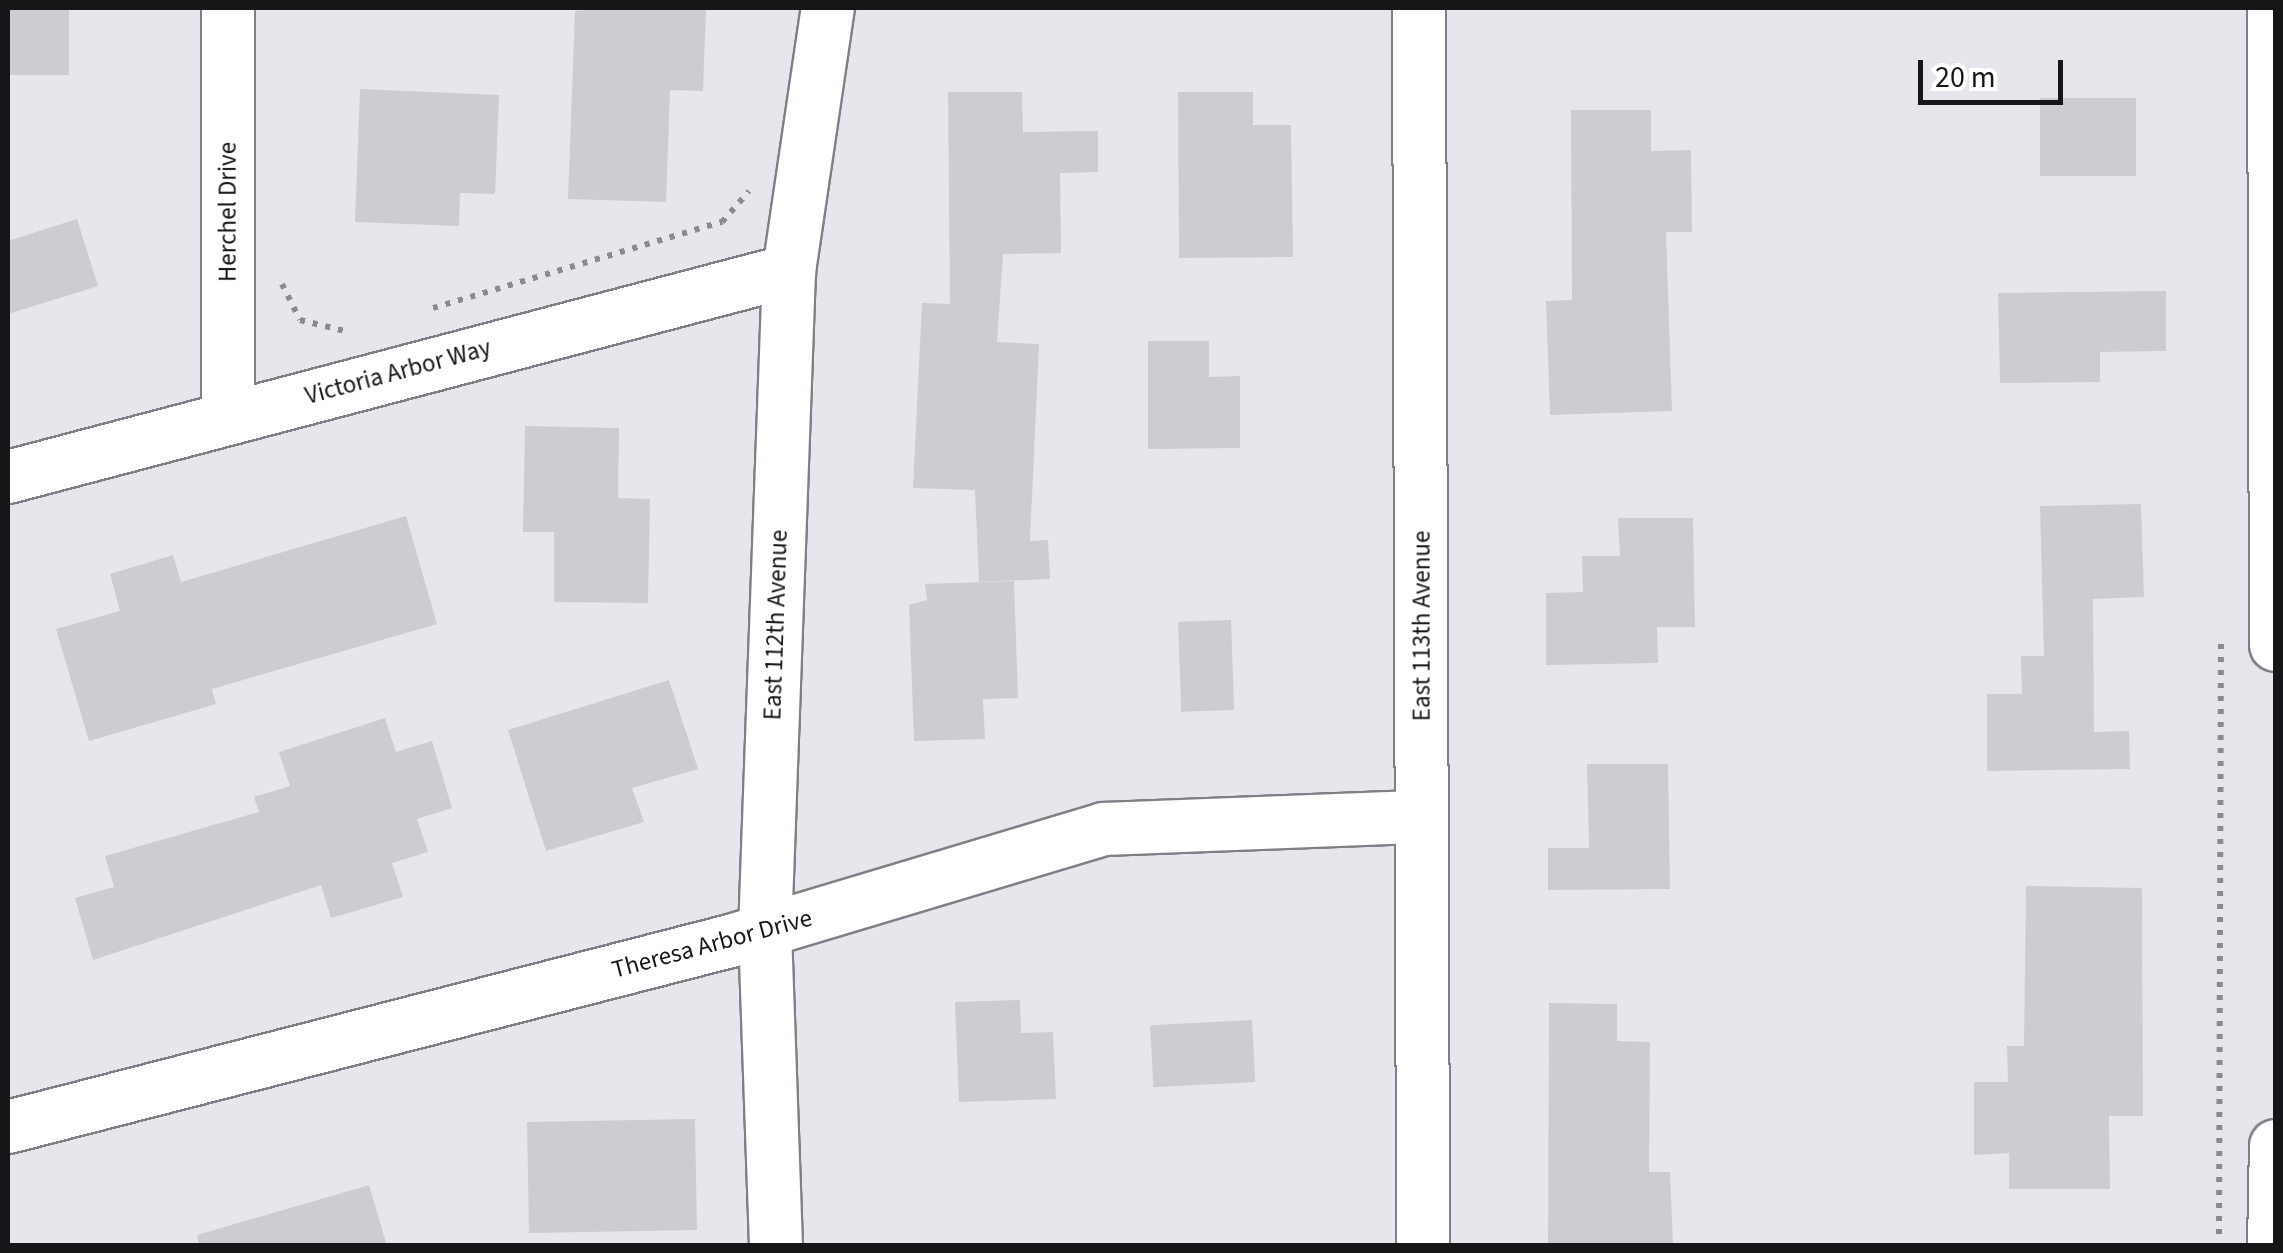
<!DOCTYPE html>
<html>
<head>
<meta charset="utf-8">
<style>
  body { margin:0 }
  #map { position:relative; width:2283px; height:1253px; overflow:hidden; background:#e6e7ed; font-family:"Source Sans 3",sans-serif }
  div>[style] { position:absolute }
  .building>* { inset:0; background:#cccdd3; transform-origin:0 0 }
  .path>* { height:6px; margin-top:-3px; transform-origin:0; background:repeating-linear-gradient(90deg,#8b8b8f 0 5px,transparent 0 13px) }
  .roads { filter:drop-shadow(2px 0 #7e8085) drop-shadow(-2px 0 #7e8085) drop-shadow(0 2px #7e8085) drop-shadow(0 -2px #7e8085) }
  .street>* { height:52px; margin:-26px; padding:0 26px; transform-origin:26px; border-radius:26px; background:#fff }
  span { translate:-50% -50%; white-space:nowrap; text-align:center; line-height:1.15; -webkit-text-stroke:8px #fff; paint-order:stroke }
  .street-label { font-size:25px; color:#161618 }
  .frame { position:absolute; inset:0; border:10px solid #161618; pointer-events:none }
  .scale { position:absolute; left:1918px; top:60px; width:145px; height:45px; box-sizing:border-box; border:5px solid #161618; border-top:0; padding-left:12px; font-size:30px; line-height:35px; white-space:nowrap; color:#161618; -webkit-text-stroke:8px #fff; paint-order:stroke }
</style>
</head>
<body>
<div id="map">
  <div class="building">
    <i style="left:8px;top:8px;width:61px;height:67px"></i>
    <i style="clip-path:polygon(608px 8px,706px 8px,703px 91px,670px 90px,666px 202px,568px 199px,575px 11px)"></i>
    <i style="clip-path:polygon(360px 89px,499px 95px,495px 194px,460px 193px,459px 226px,355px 222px)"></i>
    <i style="clip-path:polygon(948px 92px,1022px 92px,1023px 132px,1098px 131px,1098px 172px,1060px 173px,1061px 253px,1003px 254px,997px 342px,1039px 344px,1030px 541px,1048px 540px,1050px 579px,979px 582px,975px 490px,913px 488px,922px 303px,950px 304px)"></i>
    <i style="clip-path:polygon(1178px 92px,1253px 92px,1253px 125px,1291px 125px,1293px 257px,1179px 258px)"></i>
    <i style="left:2040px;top:98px;width:96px;height:78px"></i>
    <i style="clip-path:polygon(1571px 110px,1651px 110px,1651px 151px,1691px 150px,1692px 232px,1666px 232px,1672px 411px,1550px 415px,1546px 301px,1572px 300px)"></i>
    <i style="clip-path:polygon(77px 219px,98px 286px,8px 314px,8px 241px)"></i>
    <i style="clip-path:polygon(2166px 291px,2166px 351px,2100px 352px,2100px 382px,2000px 383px,1998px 293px)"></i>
    <i style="clip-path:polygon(1148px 341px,1209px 341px,1209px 377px,1240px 376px,1240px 448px,1148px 449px)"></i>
    <i style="clip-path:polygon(525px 426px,619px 428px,618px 498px,650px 499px,648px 603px,554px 602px,554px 532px,523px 532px)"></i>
    <i style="clip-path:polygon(2141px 504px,2144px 597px,2093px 599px,2094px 732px,2129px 731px,2130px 769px,1987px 771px,1987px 694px,2022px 694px,2021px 656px,2044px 656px,2040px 506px)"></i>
    <i style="clip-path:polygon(406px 516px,437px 624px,212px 689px,216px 704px,89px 741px,56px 629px,120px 611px,110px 574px,173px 555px,181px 582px)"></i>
    <i style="clip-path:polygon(1618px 518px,1693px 518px,1695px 627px,1657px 627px,1658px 663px,1546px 665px,1546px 593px,1583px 592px,1582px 556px,1620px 556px)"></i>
    <i style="clip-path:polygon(1014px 581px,1018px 698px,983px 699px,985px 739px,914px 741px,909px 605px,927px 600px,925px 584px)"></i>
    <i style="left:1231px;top:620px;width:90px;height:53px;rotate:88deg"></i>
    <i style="clip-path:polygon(669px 680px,698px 769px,632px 788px,644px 822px,546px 851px,508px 730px)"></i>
    <i style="clip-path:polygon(385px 718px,396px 752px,432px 741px,452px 808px,417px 819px,428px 852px,392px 863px,403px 897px,331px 918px,321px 885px,93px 960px,75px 898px,114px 887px,105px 856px,259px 812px,254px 797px,290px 786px,279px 752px)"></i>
    <i style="clip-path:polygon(1587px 764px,1668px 764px,1670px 889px,1548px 890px,1548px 848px,1589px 848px)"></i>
    <i style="clip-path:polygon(2026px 886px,2142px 888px,2143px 1116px,2109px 1116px,2110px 1189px,2009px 1189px,2009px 1153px,1974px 1155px,1974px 1082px,2008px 1082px,2007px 1046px,2024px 1046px)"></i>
    <i style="clip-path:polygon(1020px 1000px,1021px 1033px,1053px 1032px,1056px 1099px,959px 1102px,955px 1002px)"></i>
    <i style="clip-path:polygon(1549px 1003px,1617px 1004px,1617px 1041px,1650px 1042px,1649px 1172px,1670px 1172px,1673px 1246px,1548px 1246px)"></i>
    <i style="left:1252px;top:1020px;width:62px;height:102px;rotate:87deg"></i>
    <i style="left:695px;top:1119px;width:111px;height:168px;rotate:89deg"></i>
    <i style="clip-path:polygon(369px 1185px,387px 1246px,199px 1246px,197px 1235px)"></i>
  </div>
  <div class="path">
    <i style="left:282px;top:284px;width:40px;rotate:63.4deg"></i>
    <i style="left:300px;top:320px;width:50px;rotate:13.8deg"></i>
    <i style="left:433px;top:308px;width:302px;rotate:-16.6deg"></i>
    <i style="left:722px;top:222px;width:41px;rotate:-48.9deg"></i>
    <i style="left:2219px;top:1234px;width:592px;rotate:-89.81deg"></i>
  </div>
  <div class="roads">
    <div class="street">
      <i style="left:228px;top:8px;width:409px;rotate:90deg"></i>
      <i style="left:1419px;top:8px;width:1238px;rotate:89.81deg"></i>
      <i style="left:2274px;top:8px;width:637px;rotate:89.82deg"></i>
      <i style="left:8px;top:477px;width:808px;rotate:-14.78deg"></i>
      <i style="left:8px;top:1127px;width:750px;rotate:-14.44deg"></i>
      <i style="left:734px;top:940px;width:386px;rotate:-16.7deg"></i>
      <i style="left:1104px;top:829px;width:318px;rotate:-2.2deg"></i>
      <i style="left:776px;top:1246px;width:314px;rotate:-92deg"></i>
      <i style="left:765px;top:932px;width:661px;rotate:-87.92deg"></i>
      <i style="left:789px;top:271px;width:266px;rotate:-81.6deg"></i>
      <i style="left:2274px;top:1246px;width:100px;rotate:-88.9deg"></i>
    </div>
  </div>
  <div class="street-label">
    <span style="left:228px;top:212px;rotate:-90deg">Herchel Drive</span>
    <span style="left:398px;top:372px;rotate:-15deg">Victoria Arbor Way</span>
    <span style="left:776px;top:625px;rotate:-88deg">East 112th Avenue</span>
    <span style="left:1422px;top:626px;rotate:-90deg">East 113th Avenue</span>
    <span style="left:712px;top:944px;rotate:-15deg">Theresa Arbor Drive</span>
  </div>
  <div class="frame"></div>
  <div class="scale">20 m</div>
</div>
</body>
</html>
